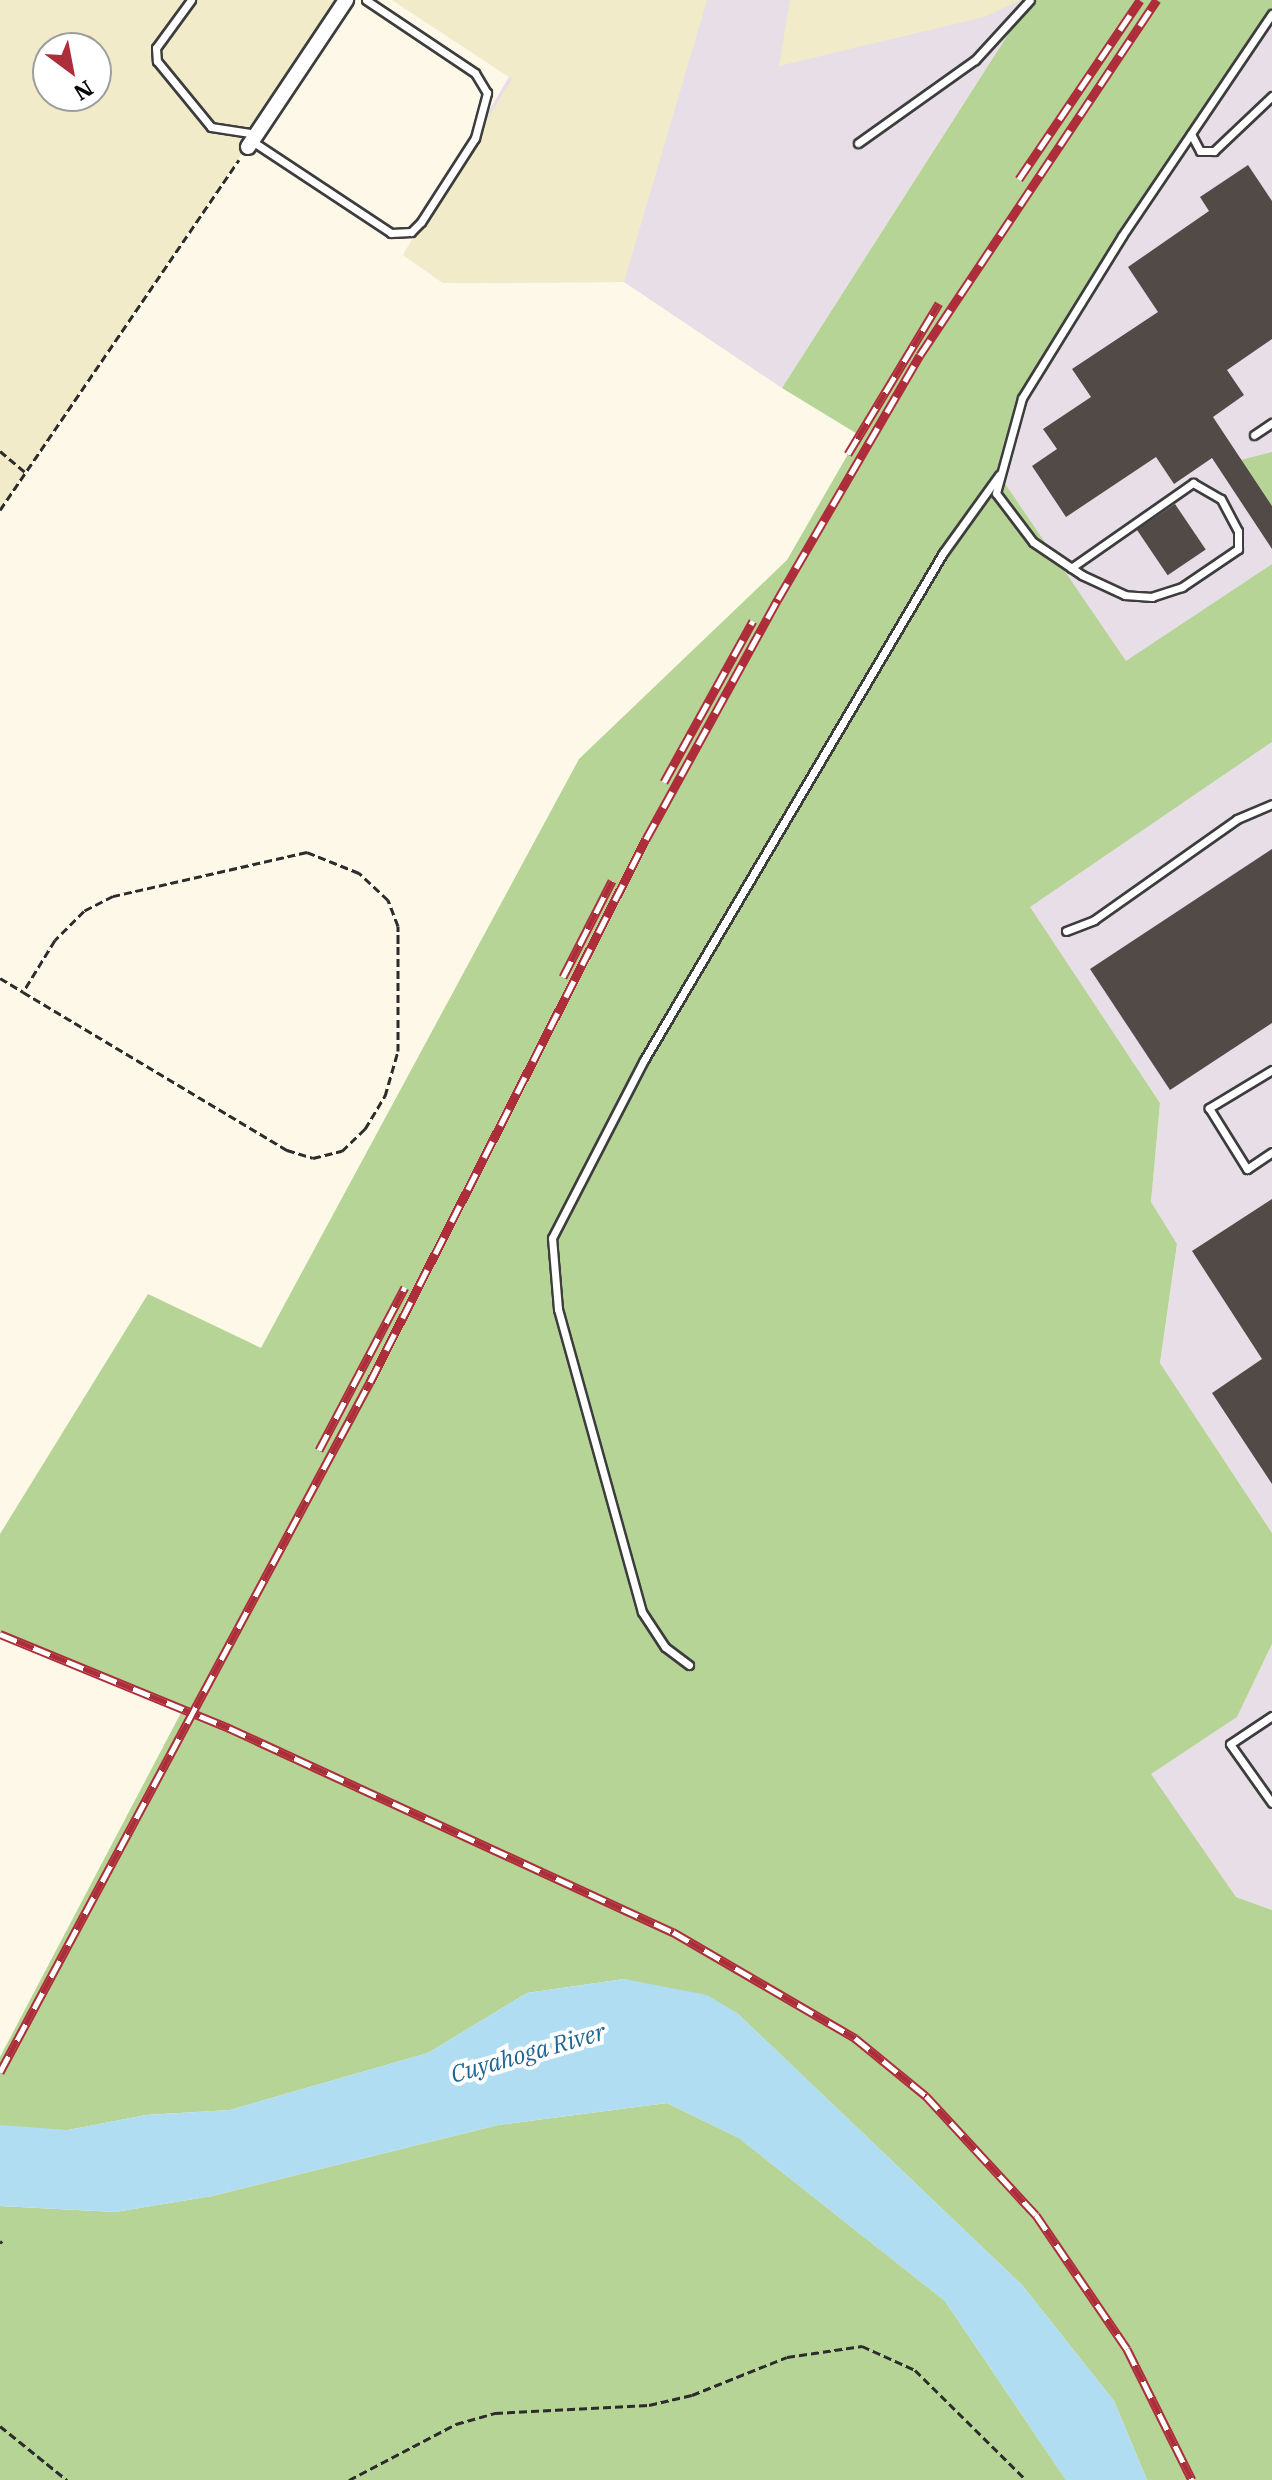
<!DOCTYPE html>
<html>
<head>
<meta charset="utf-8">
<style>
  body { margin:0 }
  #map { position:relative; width:1272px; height:2480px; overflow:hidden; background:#fdf8e8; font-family:"IBM Plex Serif",serif }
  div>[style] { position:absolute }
  .industrial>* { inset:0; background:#e7dee8 }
  .farmland>* { inset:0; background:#f1ebca }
  .forest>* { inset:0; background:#b6d495 }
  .water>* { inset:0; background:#b0ddf1 }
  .building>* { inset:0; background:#514a47; transform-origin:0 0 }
  .path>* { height:3px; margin-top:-1.5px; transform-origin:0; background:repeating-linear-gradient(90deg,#2c2c2c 0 8px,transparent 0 12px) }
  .roads { filter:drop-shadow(2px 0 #3d3d3d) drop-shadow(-2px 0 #3d3d3d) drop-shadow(0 2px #3d3d3d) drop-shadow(0 -2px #3d3d3d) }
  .lane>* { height:7px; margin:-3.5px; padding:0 3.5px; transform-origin:3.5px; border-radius:3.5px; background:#fff }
  .street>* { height:14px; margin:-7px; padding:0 7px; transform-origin:7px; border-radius:7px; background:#fff }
  .rail>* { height:9px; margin-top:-4.5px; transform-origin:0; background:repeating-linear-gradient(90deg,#fff 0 18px,#ae2d3b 0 36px); box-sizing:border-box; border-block:2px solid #ae2d3b }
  span { translate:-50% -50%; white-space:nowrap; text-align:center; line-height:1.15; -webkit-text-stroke:8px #fff; paint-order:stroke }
  .water-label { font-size:24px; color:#1d6691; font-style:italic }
  .north { position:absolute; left:32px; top:32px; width:80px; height:80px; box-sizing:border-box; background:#fff; border:2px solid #9d9d9d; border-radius:50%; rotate:148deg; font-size:22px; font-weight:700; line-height:32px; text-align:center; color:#0a0a0a }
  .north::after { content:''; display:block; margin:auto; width:28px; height:36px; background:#ae2d3b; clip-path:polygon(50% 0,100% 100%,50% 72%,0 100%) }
</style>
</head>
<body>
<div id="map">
  <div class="industrial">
    <i style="clip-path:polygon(555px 0,1030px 0,782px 388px,624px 282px,443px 283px,403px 255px)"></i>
    <i style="clip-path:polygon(1272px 14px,1272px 564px,1126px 662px,999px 476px,1022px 398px,1122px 236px)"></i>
    <i style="clip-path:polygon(1272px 742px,1272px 1533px,1160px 1363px,1177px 1245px,1151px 1202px,1160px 1103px,1029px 907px)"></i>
    <i style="clip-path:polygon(1272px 1644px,1272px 1910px,1236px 1897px,1150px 1774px,1237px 1717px)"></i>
  </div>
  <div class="farmland">
    <i style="clip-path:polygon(evenodd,0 0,346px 0,0 510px,0 0,48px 48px,96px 48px,96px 96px,48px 96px,48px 48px)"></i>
    <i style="clip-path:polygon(392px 0,707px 0,624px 282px,443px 283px,403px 255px,512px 79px)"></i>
    <i style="clip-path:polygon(790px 0,1021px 0,984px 17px,779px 66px)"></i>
  </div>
  <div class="forest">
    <i style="clip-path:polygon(1030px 0,1272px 0,1272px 14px,1122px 236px,1022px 398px,999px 475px,1126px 661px,1272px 564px,1272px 742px,1030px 907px,1160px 1103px,1151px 1202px,1177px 1244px,1160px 1363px,1272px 1533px,1272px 1644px,1237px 1717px,1151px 1774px,1236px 1897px,1272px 1910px,1272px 2480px,1147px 2480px,1114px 2401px,1022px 2285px,737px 2013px,624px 1979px,527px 1993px,428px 2053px,230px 2110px,146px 2115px,68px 2130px,0 2129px,0 2057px,183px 1709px,0 1634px,0 1534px,148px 1294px,261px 1348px,579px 759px,787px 560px,859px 435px,782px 388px)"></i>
    <i style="clip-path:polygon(1272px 452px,1272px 506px,1241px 460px)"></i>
    <i style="clip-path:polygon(667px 2103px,739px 2138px,945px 2301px,1066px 2480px,0 2480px,0 2206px,115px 2212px,212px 2196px,498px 2125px)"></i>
  </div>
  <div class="water">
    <i style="clip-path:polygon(624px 1979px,707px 1995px,737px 2013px,1022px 2285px,1114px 2401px,1147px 2480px,1066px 2480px,945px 2301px,739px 2138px,667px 2103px,498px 2125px,212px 2196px,115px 2212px,0 2206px,0 2125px,68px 2130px,146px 2115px,230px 2110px,428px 2053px,527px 1993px)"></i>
  </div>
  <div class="building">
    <i style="clip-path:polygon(1248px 165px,1272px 201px,1272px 339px,1227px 370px,1244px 395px,1213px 417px,1272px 506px,1272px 549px,1212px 458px,1174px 484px,1156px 457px,1066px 517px,1032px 466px,1057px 449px,1043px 429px,1091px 397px,1072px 369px,1158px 312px,1128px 267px,1209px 211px,1200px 197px)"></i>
    <i style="left:1175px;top:504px;width:55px;height:46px;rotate:56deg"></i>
    <i style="clip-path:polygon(1272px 849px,1272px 1023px,1170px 1090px,1090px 969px)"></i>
    <i style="clip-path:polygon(1272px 1199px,1272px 1484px,1212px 1393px,1262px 1359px,1192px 1251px)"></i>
  </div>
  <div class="path">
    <i style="left:0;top:451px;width:34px;rotate:40deg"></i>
    <i style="left:0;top:510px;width:424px;rotate:-55.7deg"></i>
    <i style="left:0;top:978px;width:27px;rotate:31deg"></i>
    <i style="left:23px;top:992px;width:308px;rotate:30.9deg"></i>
    <i style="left:287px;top:1150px;width:27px;rotate:17deg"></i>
    <i style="left:313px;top:1158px;width:30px;rotate:-14deg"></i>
    <i style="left:342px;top:1151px;width:32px;rotate:-44deg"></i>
    <i style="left:365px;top:1129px;width:39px;rotate:-59deg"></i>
    <i style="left:385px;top:1096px;width:47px;rotate:-73.9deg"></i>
    <i style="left:398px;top:1051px;width:125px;rotate:-90deg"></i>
    <i style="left:398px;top:926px;width:28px;rotate:-111deg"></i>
    <i style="left:388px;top:900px;width:40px;rotate:-137deg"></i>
    <i style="left:359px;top:873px;width:56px;rotate:-158deg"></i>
    <i style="left:307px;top:852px;width:199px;rotate:167.2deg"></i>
    <i style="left:113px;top:896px;width:33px;rotate:153deg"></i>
    <i style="left:84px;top:911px;width:41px;rotate:135deg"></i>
    <i style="left:55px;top:940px;width:61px;rotate:121.6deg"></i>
    <i style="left:0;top:2243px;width:3px;rotate:-45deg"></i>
    <i style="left:0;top:2426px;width:86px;rotate:38.9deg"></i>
    <i style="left:349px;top:2480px;width:121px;rotate:-27.6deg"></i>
    <i style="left:456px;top:2424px;width:41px;rotate:-15.8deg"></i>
    <i style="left:495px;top:2413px;width:154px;rotate:-3deg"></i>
    <i style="left:649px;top:2405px;width:44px;rotate:-13.1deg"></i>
    <i style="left:692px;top:2395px;width:102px;rotate:-21.8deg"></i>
    <i style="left:787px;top:2357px;width:76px;rotate:-8.3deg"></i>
    <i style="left:862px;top:2346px;width:58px;rotate:24.4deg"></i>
    <i style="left:915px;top:2370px;width:156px;rotate:44.7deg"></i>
  </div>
  <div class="roads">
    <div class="lane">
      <i style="left:191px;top:0;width:59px;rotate:126.1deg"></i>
      <i style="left:156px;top:48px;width:13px;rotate:86deg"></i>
      <i style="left:157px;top:61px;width:85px;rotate:50.7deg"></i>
      <i style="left:211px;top:127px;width:46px;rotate:8.8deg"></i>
      <i style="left:1191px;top:134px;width:19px;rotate:62deg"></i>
      <i style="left:1200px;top:151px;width:14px"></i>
      <i style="left:1214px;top:151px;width:80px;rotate:-43.5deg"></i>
      <i style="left:252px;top:141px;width:167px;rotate:33.5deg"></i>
      <i style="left:391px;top:233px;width:20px;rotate:-3deg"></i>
      <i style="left:411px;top:232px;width:14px;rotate:-45deg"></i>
      <i style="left:421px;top:222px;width:100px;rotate:-57.3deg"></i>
      <i style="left:475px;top:138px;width:47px;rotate:-75.1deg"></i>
      <i style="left:487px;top:93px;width:23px;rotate:-121deg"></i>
      <i style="left:475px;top:73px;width:131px;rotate:-146.2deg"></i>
      <i style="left:858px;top:143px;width:143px;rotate:-35.4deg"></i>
      <i style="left:975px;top:60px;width:81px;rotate:-47.5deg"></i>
      <i style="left:1254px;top:435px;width:22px;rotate:-34deg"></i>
      <i style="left:1071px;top:568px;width:149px;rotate:-34.9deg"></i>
      <i style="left:1193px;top:483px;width:32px;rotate:30deg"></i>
      <i style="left:1221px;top:499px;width:36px;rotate:62deg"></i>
      <i style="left:1238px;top:531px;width:18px;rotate:90deg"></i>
      <i style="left:1238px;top:549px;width:68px;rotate:145.8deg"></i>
      <i style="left:1182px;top:587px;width:32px;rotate:162deg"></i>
      <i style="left:1152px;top:597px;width:27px;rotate:-176deg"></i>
      <i style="left:1125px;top:595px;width:47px;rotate:-155.1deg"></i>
      <i style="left:1082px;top:575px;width:59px;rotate:-146deg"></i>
      <i style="left:1033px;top:542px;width:61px;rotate:-127.1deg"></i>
      <i style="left:996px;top:493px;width:98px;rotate:-74.7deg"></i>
      <i style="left:1022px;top:398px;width:190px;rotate:-58.3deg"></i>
      <i style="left:1122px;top:236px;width:268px;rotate:-56deg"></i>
      <i style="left:1066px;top:931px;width:30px;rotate:-21deg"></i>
      <i style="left:1094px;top:920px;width:175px;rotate:-35.2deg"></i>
      <i style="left:1237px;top:819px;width:38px;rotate:-23deg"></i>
      <i style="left:1272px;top:1070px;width:74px;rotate:148.9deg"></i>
      <i style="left:1209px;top:1108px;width:72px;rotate:58.1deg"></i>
      <i style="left:1247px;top:1169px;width:30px;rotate:-34deg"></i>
      <i style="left:689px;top:1665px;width:30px;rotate:-143deg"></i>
      <i style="left:665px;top:1647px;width:42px;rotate:-123.3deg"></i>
      <i style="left:642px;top:1612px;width:314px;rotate:-105.5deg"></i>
      <i style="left:558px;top:1309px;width:71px;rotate:-94.8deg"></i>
      <i style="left:552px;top:1238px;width:200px;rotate:-62.7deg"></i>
      <i style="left:644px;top:1060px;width:589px;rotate:-59.47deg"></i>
      <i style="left:943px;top:553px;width:96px;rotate:-54.3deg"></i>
      <i style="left:1272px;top:1716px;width:50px;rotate:146.3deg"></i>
      <i style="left:1230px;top:1744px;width:72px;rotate:54.6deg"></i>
    </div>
    <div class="street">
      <i style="left:248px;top:147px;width:177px;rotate:-56.3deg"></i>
    </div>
  </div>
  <div class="rail">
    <i style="left:1019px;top:179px;width:216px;rotate:-55.9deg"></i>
    <i style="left:848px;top:454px;width:176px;rotate:-58.9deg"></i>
    <i style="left:664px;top:782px;width:184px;rotate:-61.1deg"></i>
    <i style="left:563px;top:977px;width:108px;rotate:-63deg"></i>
    <i style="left:319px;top:1450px;width:184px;rotate:-62.2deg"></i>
    <i style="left:0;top:1634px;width:248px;rotate:22.3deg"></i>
    <i style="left:229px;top:1728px;width:489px;rotate:24.7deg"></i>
    <i style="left:673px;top:1932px;width:211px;rotate:30.2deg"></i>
    <i style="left:855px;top:2038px;width:92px;rotate:39.2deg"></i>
    <i style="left:926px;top:2096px;width:162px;rotate:47.3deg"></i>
    <i style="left:1036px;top:2215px;width:162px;rotate:55.8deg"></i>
    <i style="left:1127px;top:2349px;width:146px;rotate:63.6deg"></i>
    <i style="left:0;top:2072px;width:783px;rotate:-61.8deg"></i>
    <i style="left:370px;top:1382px;width:609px;rotate:-63.06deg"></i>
    <i style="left:646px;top:839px;width:274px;rotate:-61.2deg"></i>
    <i style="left:778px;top:599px;width:282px;rotate:-59.8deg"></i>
    <i style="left:920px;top:355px;width:427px;rotate:-56.3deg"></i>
  </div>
  <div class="water-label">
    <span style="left:528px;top:2053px;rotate:-16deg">Cuyahoga River</span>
  </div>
  <div class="north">N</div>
</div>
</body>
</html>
